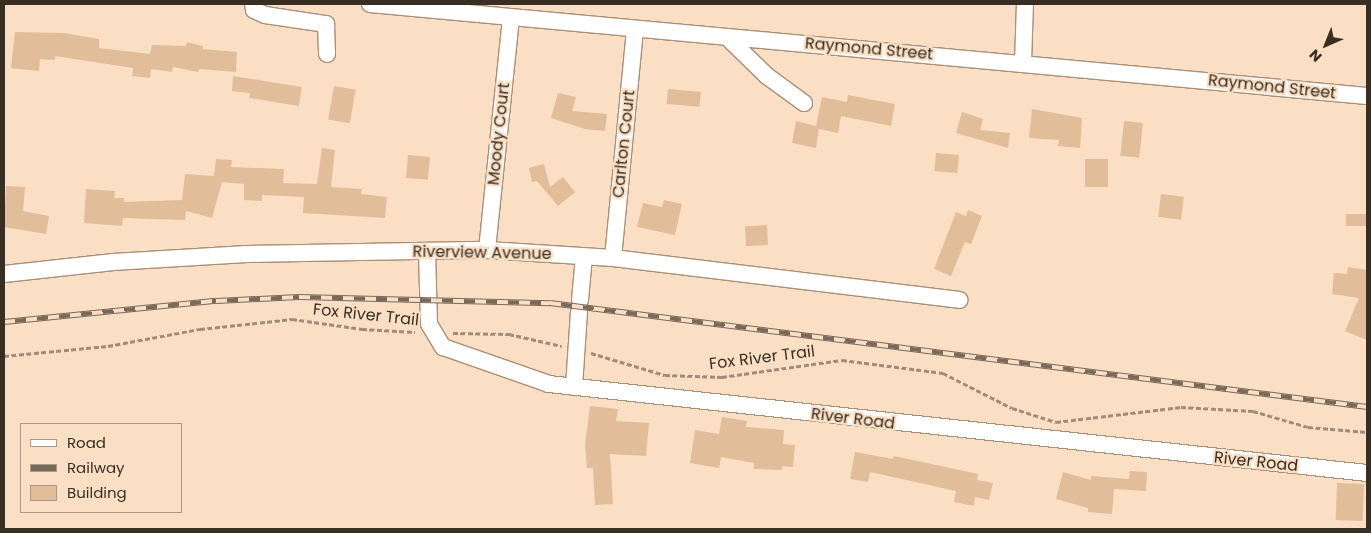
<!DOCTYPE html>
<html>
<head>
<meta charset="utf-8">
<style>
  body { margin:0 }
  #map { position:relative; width:1371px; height:533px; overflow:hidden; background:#fadfc4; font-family:Poppins,sans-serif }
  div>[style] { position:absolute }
  .building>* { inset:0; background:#e2bd99; transform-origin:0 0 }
  .path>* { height:2.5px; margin-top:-1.25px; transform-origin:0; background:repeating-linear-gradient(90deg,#9f8c79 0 5px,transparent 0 7.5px) }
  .roads { filter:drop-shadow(1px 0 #a88f76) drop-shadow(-1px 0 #a88f76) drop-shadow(0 1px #a88f76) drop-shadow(0 -1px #a88f76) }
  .minor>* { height:16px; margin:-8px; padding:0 8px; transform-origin:8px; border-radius:8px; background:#fff }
  .rail>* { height:5.5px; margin-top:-2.75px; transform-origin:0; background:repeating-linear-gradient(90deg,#fadfc4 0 11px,#796959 0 22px); box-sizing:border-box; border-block:1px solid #796959 }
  span { translate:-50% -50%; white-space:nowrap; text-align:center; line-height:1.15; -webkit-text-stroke:4.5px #fadfc4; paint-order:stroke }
  .street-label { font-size:16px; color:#382e23 }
  .frame { position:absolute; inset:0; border:5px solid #382e23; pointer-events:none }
  .legend { position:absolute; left:20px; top:423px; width:162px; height:90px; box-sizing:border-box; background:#fadfc4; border:1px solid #ac9884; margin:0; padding:6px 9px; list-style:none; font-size:15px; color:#382e23 }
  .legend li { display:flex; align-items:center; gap:10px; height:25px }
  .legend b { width:25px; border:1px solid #ac9884 }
  .north { position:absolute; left:1301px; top:20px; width:50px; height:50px; -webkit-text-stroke:4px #fadfc4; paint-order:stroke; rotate:224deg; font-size:14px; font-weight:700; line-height:20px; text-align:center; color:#382e23 }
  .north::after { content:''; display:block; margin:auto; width:18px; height:22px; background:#382e23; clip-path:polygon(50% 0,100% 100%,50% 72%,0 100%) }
</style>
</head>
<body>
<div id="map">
  <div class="building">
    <i style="clip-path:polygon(15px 32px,64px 33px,99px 39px,99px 48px,150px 54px,152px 45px,186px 46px,187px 42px,203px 46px,203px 49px,237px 52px,236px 72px,199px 69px,198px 72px,173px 67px,172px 72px,151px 69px,150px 78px,132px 76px,133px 68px,55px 56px,55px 60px,40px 59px,39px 71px,11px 68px)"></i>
    <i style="clip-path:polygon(233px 76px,302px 87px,299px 106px,249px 98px,250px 93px,232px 91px)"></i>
    <i style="left:334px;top:86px;width:22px;height:34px;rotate:10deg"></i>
    <i style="left:668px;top:89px;width:33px;height:15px;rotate:5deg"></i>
    <i style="clip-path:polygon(558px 93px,576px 97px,572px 111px,607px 114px,605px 131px,585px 129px,551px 118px)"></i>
    <i style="clip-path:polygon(848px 95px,895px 104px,891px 126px,841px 116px,838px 133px,819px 129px,816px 148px,792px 143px,796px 121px,816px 126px,822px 97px,847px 102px)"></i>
    <i style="clip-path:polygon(1032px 109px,1082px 118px,1080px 148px,1058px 146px,1059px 140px,1029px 138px)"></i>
    <i style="clip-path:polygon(962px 112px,983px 119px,980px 130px,1010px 133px,1008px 148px,956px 133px)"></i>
    <i style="left:1124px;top:121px;width:19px;height:35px;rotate:6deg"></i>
    <i style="clip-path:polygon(322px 148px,335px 150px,331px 187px,362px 189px,361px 194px,387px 197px,385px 218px,303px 213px,304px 197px,262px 195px,262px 201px,244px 200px,244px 184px,222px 182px,212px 218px,186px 211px,185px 220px,123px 218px,122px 226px,84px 223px,86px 189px,115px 191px,114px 198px,124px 198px,124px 202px,182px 200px,185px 174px,214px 176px,216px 159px,232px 160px,231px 167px,284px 169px,283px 183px,317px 184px)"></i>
    <i style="left:936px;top:153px;width:23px;height:18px;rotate:5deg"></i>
    <i style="left:408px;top:155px;width:22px;height:23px;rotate:5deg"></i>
    <i style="left:1085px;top:159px;width:23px;height:28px"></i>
    <i style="clip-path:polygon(544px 164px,550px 187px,563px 177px,575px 192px,558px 206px,537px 181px,532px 182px,529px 168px)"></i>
    <i style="clip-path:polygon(6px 186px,25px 187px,23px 211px,49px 216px,46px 234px,4px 227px)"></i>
    <i style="left:1161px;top:194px;width:23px;height:23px;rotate:7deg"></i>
    <i style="clip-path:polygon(664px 200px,682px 204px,675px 235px,637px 227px,643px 203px,662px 207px)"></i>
    <i style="clip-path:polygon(968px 210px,982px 216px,971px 244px,965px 242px,951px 276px,934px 269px,956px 212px,966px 216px)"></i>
    <i style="left:1346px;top:214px;width:20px;height:12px"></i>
    <i style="left:767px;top:225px;width:20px;height:22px;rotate:87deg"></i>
    <i style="clip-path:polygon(1348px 267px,1367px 270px,1367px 340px,1345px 331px,1359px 298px,1332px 294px,1334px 273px,1347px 274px)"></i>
    <i style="clip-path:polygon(590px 406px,618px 409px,616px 421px,649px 423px,646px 456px,610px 454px,613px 504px,595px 505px,593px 468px,587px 468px,585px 445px)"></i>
    <i style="clip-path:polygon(722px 417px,747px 421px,746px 427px,784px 430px,783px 444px,795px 445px,793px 467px,782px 466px,782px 470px,754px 469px,754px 463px,721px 457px,719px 468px,690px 463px,695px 430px,719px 434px)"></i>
    <i style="clip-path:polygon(855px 452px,893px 459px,894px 456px,978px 474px,977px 480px,993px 483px,989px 500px,975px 497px,974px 506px,954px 502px,956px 491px,870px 472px,868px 482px,850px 479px)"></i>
    <i style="clip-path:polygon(1130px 471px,1147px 472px,1146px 491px,1114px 489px,1112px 514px,1088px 512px,1088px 508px,1056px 499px,1063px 472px,1091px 480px,1091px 476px,1129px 479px)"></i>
    <i style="left:1337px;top:483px;width:27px;height:37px;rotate:2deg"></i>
  </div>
  <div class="path">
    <i style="left:453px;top:333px;width:56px;rotate:1deg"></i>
    <i style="left:509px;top:334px;width:54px;rotate:12.8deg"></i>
    <i style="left:591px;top:353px;width:77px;rotate:16.6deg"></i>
    <i style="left:665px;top:375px;width:57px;rotate:2deg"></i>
    <i style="left:722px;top:377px;width:121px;rotate:-8.1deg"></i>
    <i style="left:842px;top:360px;width:102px;rotate:7.3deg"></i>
    <i style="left:943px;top:373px;width:77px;rotate:26.9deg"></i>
    <i style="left:1012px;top:408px;width:46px;rotate:17.7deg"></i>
    <i style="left:1056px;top:422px;width:126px;rotate:-6.8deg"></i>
    <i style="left:1181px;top:407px;width:72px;rotate:3.2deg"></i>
    <i style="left:1253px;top:411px;width:57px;rotate:16.2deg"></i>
    <i style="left:1308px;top:427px;width:59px;rotate:4.8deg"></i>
    <i style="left:4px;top:356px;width:104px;rotate:-5.5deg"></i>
    <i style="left:108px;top:346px;width:94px;rotate:-10.5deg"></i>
    <i style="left:200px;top:329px;width:93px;rotate:-6.2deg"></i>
    <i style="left:292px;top:319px;width:71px;rotate:8.1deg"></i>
    <i style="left:362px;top:329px;width:53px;rotate:3.2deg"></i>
  </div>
  <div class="roads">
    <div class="minor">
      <i style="left:253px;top:4px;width:6px;rotate:81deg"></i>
      <i style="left:254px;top:10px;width:12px;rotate:24deg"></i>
      <i style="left:265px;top:15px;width:62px;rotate:8.4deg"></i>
      <i style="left:326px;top:24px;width:30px;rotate:88deg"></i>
      <i style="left:370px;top:4px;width:1001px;rotate:5.27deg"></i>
      <i style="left:728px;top:38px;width:54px;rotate:44.3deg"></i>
      <i style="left:767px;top:76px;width:46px;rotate:36.1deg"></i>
      <i style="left:1023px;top:63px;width:59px;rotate:-88.1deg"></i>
      <i style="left:487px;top:250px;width:233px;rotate:-84.1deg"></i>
      <i style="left:427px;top:252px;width:72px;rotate:88.4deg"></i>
      <i style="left:429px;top:324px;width:27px;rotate:59deg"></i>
      <i style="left:443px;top:347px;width:112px;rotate:19.2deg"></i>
      <i style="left:549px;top:384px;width:823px;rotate:6.21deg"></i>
      <i style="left:613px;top:258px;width:229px;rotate:-84.5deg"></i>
      <i style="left:4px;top:274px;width:110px;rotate:-6.3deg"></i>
      <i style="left:113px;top:262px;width:134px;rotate:-3.4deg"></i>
      <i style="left:247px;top:254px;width:240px;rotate:-1deg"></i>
      <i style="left:487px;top:250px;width:126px;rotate:3.6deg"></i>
      <i style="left:613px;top:258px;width:349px;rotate:6.9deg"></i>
      <i style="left:580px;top:300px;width:44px;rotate:-84.8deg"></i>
      <i style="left:574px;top:387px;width:75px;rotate:-86.2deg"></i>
    </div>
  </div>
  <div class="rail">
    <i style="left:4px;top:322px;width:213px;rotate:-5.7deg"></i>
    <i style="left:216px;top:301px;width:83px;rotate:-2.8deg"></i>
    <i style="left:299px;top:297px;width:251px;rotate:1.4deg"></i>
    <i style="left:550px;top:303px;width:824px;rotate:7.25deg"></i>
  </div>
  <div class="street-label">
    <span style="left:869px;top:49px;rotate:5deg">Raymond Street</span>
    <span style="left:1272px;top:87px;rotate:6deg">Raymond Street</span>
    <span style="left:499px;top:134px;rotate:-84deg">Moody Court</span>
    <span style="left:624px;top:144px;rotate:-84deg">Carlton Court</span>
    <span style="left:482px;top:253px;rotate:1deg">Riverview Avenue</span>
    <span style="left:366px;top:315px;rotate:6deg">Fox River Trail</span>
    <span style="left:762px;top:358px;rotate:-7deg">Fox River Trail</span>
    <span style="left:853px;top:419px;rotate:7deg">River Road</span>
    <span style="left:1256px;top:462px;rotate:6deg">River Road</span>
  </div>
  <div class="frame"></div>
  <ul class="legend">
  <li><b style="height:6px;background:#fff"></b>Road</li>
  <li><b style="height:6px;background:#796959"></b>Railway</li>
  <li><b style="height:14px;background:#e2bd99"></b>Building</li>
  </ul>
  <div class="north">N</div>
</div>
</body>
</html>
